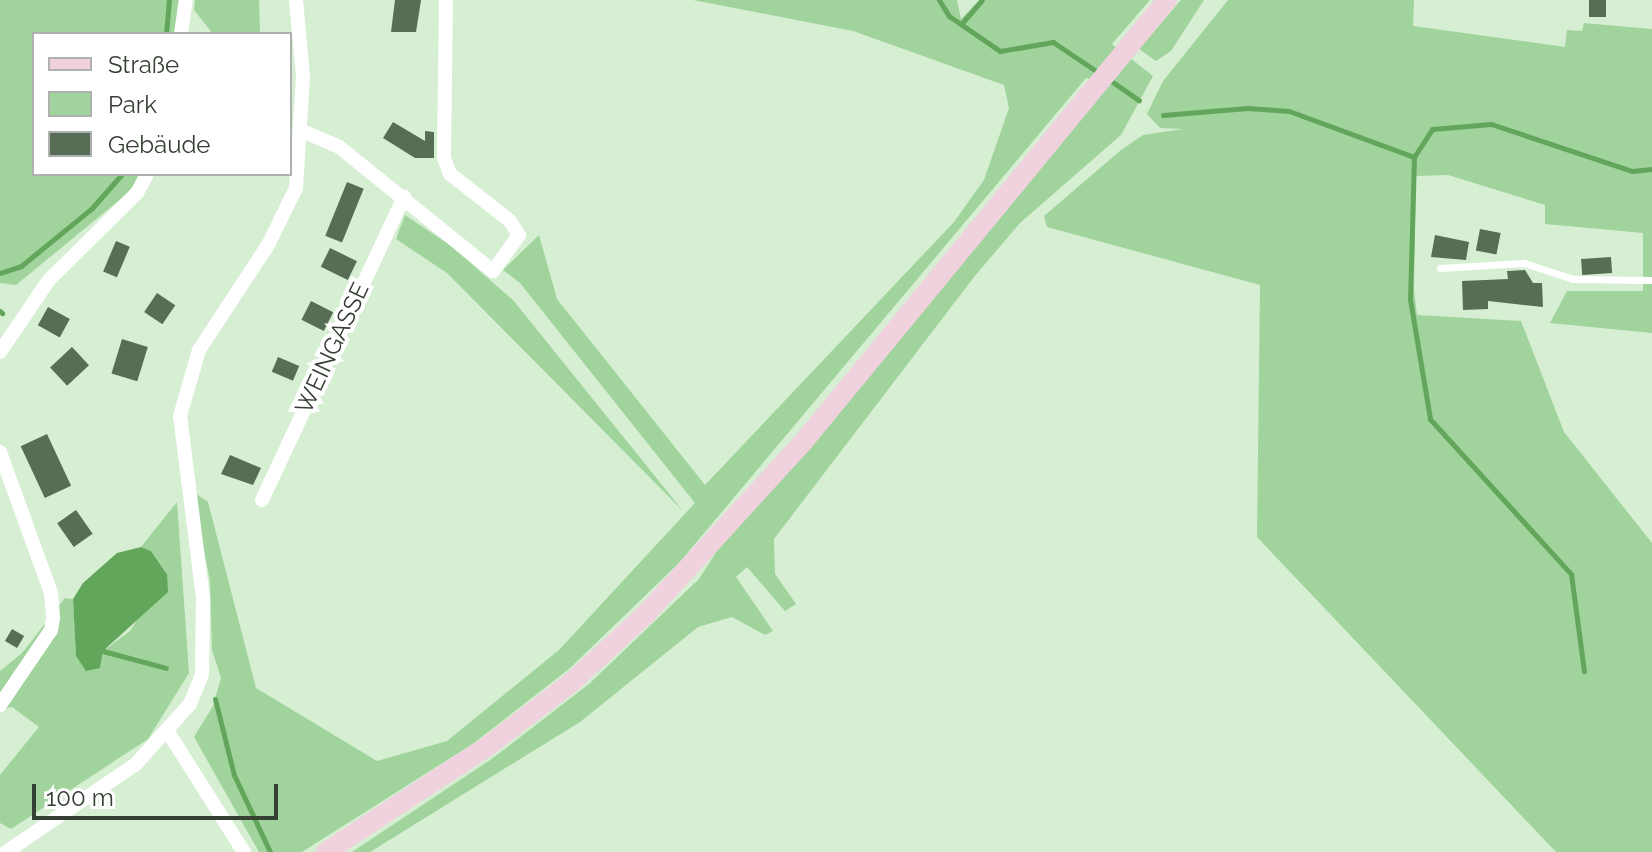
<!DOCTYPE html>
<html>
<head>
<meta charset="utf-8">
<style>
  body { margin:0 }
  #map { position:relative; width:1652px; height:852px; overflow:hidden; background:#d6efd3; font-family:Raleway,sans-serif }
  div>[style] { position:absolute }
  .green>* { inset:0; background:#a1d39c }
  .water>* { inset:0; background:#62a65c }
  .stream>* { height:5px; margin:-2.5px; padding:0 2.5px; transform-origin:2.5px; border-radius:2.5px; background:#62a65c }
  .building>* { inset:0; background:#576d55; transform-origin:0 0 }
  .service>* { height:7px; margin:-3.5px; padding:0 3.5px; transform-origin:3.5px; border-radius:3.5px; background:#fff }
  .minor>* { height:14px; margin:-7px; padding:0 7px; transform-origin:7px; border-radius:7px; background:#fff }
  .secondary>* { height:20px; margin:-10px; padding:0 10px; transform-origin:10px; border-radius:10px; background:#efd2de }
  span { translate:-50% -50%; white-space:nowrap; text-align:center; line-height:1.15; -webkit-text-stroke:8px #fff; paint-order:stroke }
  .street-label { font-size:24px; color:#353f34 }
  .legend { position:absolute; left:32px; top:32px; width:260px; height:144px; box-sizing:border-box; background:#fff; border:2px solid #aeb2ae; margin:0; padding:10px 14px; list-style:none; font-size:24px; color:#353f34 }
  .legend li { display:flex; align-items:center; gap:16px; height:40px }
  .legend b { width:40px; border:2px solid #aeb2ae }
  .scale { position:absolute; left:32px; top:784px; width:246px; height:36px; box-sizing:border-box; border:4px solid #353f34; border-top:0; padding-left:10px; font-size:24px; line-height:28px; white-space:nowrap; color:#353f34; -webkit-text-stroke:6px #fff; paint-order:stroke }
</style>
</head>
<body>
<div id="map">
  <div class="green">
    <i style="clip-path:polygon(0 0,183px 0,177px 34px,34px 34px,34px 174px,141px 174px,134px 188px,16px 285px,0 283px)"></i>
    <i style="clip-path:polygon(195px 0,259px 0,260px 34px,213px 34px,194px 10px)"></i>
    <i style="clip-path:polygon(693px 0,957px 0,961px 19px,979px 0,1150px 0,1112px 44px,1153px 76px,1121px 135px,1020px 223px,974px 277px,774px 539px,775px 574px,796px 604px,785px 611px,747px 567px,736px 577px,773px 631px,765px 635px,732px 617px,698px 627px,580px 722px,370px 852px,352px 852px,493px 758px,589px 684px,699px 579px,725px 538px,1107px 87px,1086px 78px,679px 563px,569px 669px,474px 743px,302px 852px,259px 852px,194px 737px,213px 706px,221px 678px,212px 650px,210px 581px,192px 491px,208px 502px,256px 688px,377px 761px,447px 741px,559px 650px,695px 503px,520px 283px,503px 270px,539px 235px,557px 299px,705px 485px,954px 222px,984px 180px,1009px 108px,1004px 85px,853px 31px)"></i>
    <i style="clip-path:polygon(1181px 0,1204px 0,1171px 51px,1156px 61px,1139px 49px)"></i>
    <i style="clip-path:polygon(1228px 0,1414px 0,1413px 26px,1565px 47px,1567px 30px,1582px 31px,1584px 23px,1652px 29px,1652px 333px,1550px 323px,1567px 291px,1643px 291px,1643px 233px,1545px 224px,1545px 205px,1448px 175px,1416px 176px,1414px 289px,1417px 315px,1521px 321px,1564px 432px,1652px 543px,1652px 852px,1556px 852px,1257px 537px,1260px 285px,1047px 227px,1044px 216px,1121px 150px,1143px 135px,1183px 129px,1160px 128px,1147px 114px,1163px 81px)"></i>
    <i style="clip-path:polygon(405px 215px,451px 246px,513px 300px,683px 511px,447px 273px,396px 239px)"></i>
    <i style="clip-path:polygon(177px 502px,189px 673px,148px 739px,11px 829px,0 823px,0 775px,39px 727px,12px 707px,0 710px,0 671px,22px 653px,65px 598px,73px 599px,76px 656px,100px 668px,103px 651px,130px 631px,167px 573px,151px 551px,141px 547px)"></i>
  </div>
  <div class="water">
    <i style="clip-path:polygon(141px 547px,151px 551px,167px 574px,168px 592px,103px 651px,100px 668px,86px 671px,76px 656px,73px 599px,83px 583px,117px 553px)"></i>
  </div>
  <div class="stream">
    <i style="left:939px;top:0;width:19px;rotate:58deg"></i>
    <i style="left:949px;top:16px;width:62px;rotate:34.5deg"></i>
    <i style="left:1000px;top:51px;width:54px;rotate:-9.6deg"></i>
    <i style="left:1053px;top:42px;width:55px;rotate:34deg"></i>
    <i style="left:962px;top:23px;width:30px;rotate:-49deg"></i>
    <i style="left:166px;top:34px;width:34px;rotate:-85deg"></i>
    <i style="left:1107px;top:78px;width:39px;rotate:35deg"></i>
    <i style="left:1163px;top:115px;width:85px;rotate:-4.7deg"></i>
    <i style="left:1248px;top:108px;width:41px;rotate:4.2deg"></i>
    <i style="left:1289px;top:111px;width:133px;rotate:20.2deg"></i>
    <i style="left:1414px;top:157px;width:33px;rotate:-57deg"></i>
    <i style="left:1432px;top:129px;width:59px;rotate:-4.8deg"></i>
    <i style="left:1491px;top:124px;width:149px;rotate:18.4deg"></i>
    <i style="left:1632px;top:171px;width:20px;rotate:-6deg"></i>
    <i style="left:1414px;top:157px;width:142px;rotate:91.6deg"></i>
    <i style="left:1410px;top:299px;width:122px;rotate:80.5deg"></i>
    <i style="left:1430px;top:419px;width:210px;rotate:47.7deg"></i>
    <i style="left:1571px;top:574px;width:98px;rotate:82.4deg"></i>
    <i style="left:0;top:273px;width:22px;rotate:-18deg"></i>
    <i style="left:21px;top:266px;width:92px;rotate:-39.2deg"></i>
    <i style="left:92px;top:208px;width:45px;rotate:-48.6deg"></i>
    <i style="left:0;top:311px;width:3px;rotate:45deg"></i>
    <i style="left:101px;top:646px;width:5px;rotate:68deg"></i>
    <i style="left:103px;top:651px;width:65px;rotate:15.1deg"></i>
    <i style="left:215px;top:699px;width:78px;rotate:76deg"></i>
    <i style="left:234px;top:775px;width:85px;rotate:64.9deg"></i>
  </div>
  <div class="building">
    <i style="clip-path:polygon(395px 0,421px 0,416px 32px,391px 32px)"></i>
    <i style="left:1589px;top:0;width:17px;height:17px"></i>
    <i style="clip-path:polygon(393px 122px,425px 141px,425px 131px,434px 132px,434px 158px,415px 158px,383px 138px)"></i>
    <i style="left:347px;top:182px;width:18px;height:58px;rotate:22deg"></i>
    <i style="left:1480px;top:229px;width:21px;height:22px;rotate:11deg"></i>
    <i style="clip-path:polygon(1435px 235px,1469px 242px,1466px 260px,1431px 257px)"></i>
    <i style="left:116px;top:241px;width:15px;height:33px;rotate:23deg"></i>
    <i style="left:330px;top:248px;width:30px;height:21px;rotate:26deg"></i>
    <i style="left:1611px;top:257px;width:16px;height:30px;rotate:86deg"></i>
    <i style="clip-path:polygon(1525px 270px,1533px 283px,1542px 283px,1543px 307px,1488px 301px,1488px 309px,1463px 310px,1462px 281px,1508px 279px,1507px 271px)"></i>
    <i style="left:157px;top:293px;width:22px;height:23px;rotate:34deg"></i>
    <i style="left:311px;top:301px;width:25px;height:21px;rotate:27deg"></i>
    <i style="left:48px;top:307px;width:25px;height:21px;rotate:29deg"></i>
    <i style="left:122px;top:339px;width:27px;height:36px;rotate:17deg"></i>
    <i style="left:72px;top:347px;width:25px;height:30px;rotate:47deg"></i>
    <i style="left:278px;top:357px;width:23px;height:16px;rotate:23deg"></i>
    <i style="left:47px;top:434px;width:57px;height:29px;rotate:65deg"></i>
    <i style="clip-path:polygon(230px 455px,261px 468px,253px 485px,221px 474px)"></i>
    <i style="left:76px;top:510px;width:29px;height:23px;rotate:55deg"></i>
    <i style="left:12px;top:629px;width:14px;height:14px;rotate:30deg"></i>
  </div>
  <div class="service">
    <i style="left:1440px;top:268px;width:84px;rotate:-3.4deg"></i>
    <i style="left:1524px;top:263px;width:52px;rotate:18.1deg"></i>
    <i style="left:1573px;top:279px;width:79px;rotate:0.7deg"></i>
  </div>
  <div class="minor">
    <i style="left:181px;top:34px;width:34px;rotate:-82deg"></i>
    <i style="left:302px;top:131px;width:39px;rotate:23deg"></i>
    <i style="left:338px;top:146px;width:199px;rotate:38.9deg"></i>
    <i style="left:493px;top:271px;width:44px;rotate:-54.2deg"></i>
    <i style="left:519px;top:235px;width:17px;rotate:-123deg"></i>
    <i style="left:510px;top:221px;width:76px;rotate:-141.9deg"></i>
    <i style="left:450px;top:174px;width:17px;rotate:-111deg"></i>
    <i style="left:444px;top:158px;width:158px;rotate:-89.3deg"></i>
    <i style="left:0;top:352px;width:87px;rotate:-55.8deg"></i>
    <i style="left:49px;top:280px;width:124px;rotate:-44.7deg"></i>
    <i style="left:137px;top:193px;width:21px;rotate:-62deg"></i>
    <i style="left:0;top:452px;width:150px;rotate:70.1deg"></i>
    <i style="left:51px;top:593px;width:25px;rotate:85deg"></i>
    <i style="left:53px;top:618px;width:12px;rotate:99deg"></i>
    <i style="left:51px;top:630px;width:91px;rotate:124.2deg"></i>
    <i style="left:262px;top:500px;width:335px;rotate:-64.9deg"></i>
    <i style="left:168px;top:732px;width:142px;rotate:57.7deg"></i>
    <i style="left:6px;top:852px;width:157px;rotate:-34.1deg"></i>
    <i style="left:136px;top:764px;width:81px;rotate:-48deg"></i>
    <i style="left:190px;top:704px;width:31px;rotate:-68deg"></i>
    <i style="left:202px;top:675px;width:77px;rotate:-89.3deg"></i>
    <i style="left:203px;top:598px;width:183px;rotate:-97.2deg"></i>
    <i style="left:180px;top:416px;width:69px;rotate:-73.9deg"></i>
    <i style="left:199px;top:350px;width:126px;rotate:-56.7deg"></i>
    <i style="left:268px;top:245px;width:64px;rotate:-63.8deg"></i>
    <i style="left:296px;top:188px;width:112px;rotate:-86.4deg"></i>
    <i style="left:303px;top:76px;width:76px;rotate:-95.3deg"></i>
  </div>
  <div class="secondary">
    <i style="left:326px;top:852px;width:194px;rotate:-33.2deg"></i>
    <i style="left:488px;top:746px;width:106px;rotate:-37.3deg"></i>
    <i style="left:572px;top:682px;width:100px;rotate:-42.6deg"></i>
    <i style="left:646px;top:614px;width:234px;rotate:-47.6deg"></i>
    <i style="left:804px;top:441px;width:571px;rotate:-50.54deg"></i>
  </div>
  <div class="street-label">
    <span style="left:332px;top:348px;rotate:-65deg">WEINGASSE</span>
  </div>
  <ul class="legend">
  <li><b style="height:10px;background:#efd2de"></b>Straße</li>
  <li><b style="height:22px;background:#a1d39c"></b>Park</li>
  <li><b style="height:22px;background:#576d55"></b>Gebäude</li>
  </ul>
  <div class="scale">100 m</div>
</div>
</body>
</html>
